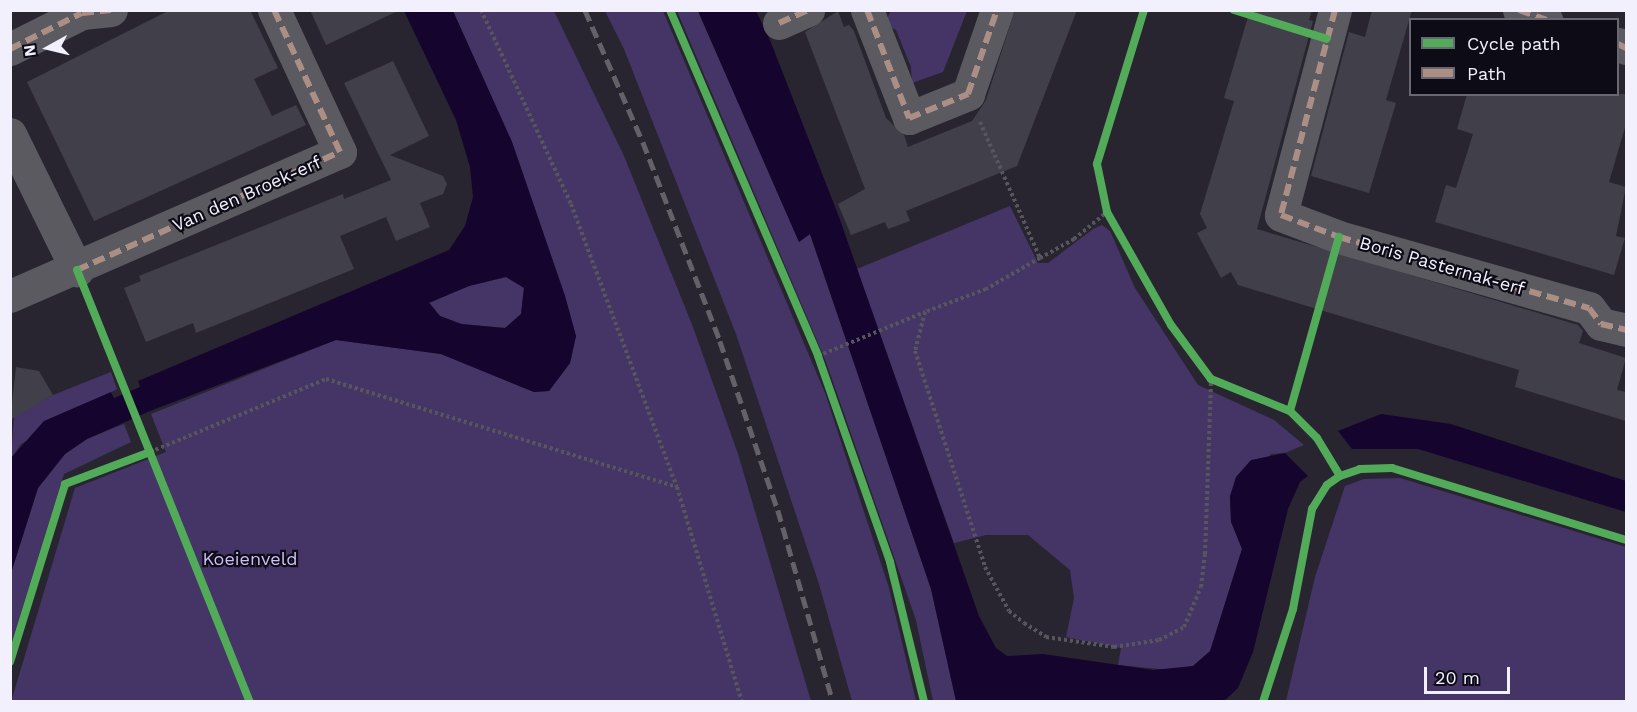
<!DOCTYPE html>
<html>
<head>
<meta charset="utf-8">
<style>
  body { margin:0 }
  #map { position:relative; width:1637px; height:712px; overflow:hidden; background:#282531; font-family:"Work Sans",sans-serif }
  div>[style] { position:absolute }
  .green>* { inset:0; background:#453567 }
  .water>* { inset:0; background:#15042e }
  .building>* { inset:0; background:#413f4a }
  .path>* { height:4px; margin-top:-2px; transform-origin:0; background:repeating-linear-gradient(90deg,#58565d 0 3px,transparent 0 6px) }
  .street>* { height:33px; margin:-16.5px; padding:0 16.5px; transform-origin:16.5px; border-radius:16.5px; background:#5b5a60 }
  .rail>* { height:4.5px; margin-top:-2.25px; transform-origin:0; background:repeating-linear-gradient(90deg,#646268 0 12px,transparent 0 18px) }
  .quiet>* { height:6px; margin-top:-3px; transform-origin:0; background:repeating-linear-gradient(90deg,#ac8f84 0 12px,transparent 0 18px) }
  .cycleway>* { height:8px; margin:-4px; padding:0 4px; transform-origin:4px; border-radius:4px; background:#51ab58 }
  span { translate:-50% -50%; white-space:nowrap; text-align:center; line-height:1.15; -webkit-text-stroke:4.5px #0d0b15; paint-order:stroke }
  .street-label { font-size:18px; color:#f3f0fe }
  .park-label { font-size:18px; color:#cebffa }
  .frame { position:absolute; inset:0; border:12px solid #f3f0fe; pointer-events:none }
  .legend { position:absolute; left:1409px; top:18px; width:210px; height:78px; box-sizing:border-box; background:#0d0b15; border:2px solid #696772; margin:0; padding:8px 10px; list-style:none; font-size:18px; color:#f3f0fe }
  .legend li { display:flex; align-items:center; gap:12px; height:30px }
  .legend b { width:30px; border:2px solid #696772 }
  .north { position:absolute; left:18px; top:18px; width:60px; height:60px; -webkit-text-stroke:4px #0d0b15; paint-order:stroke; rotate:262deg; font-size:16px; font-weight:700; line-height:24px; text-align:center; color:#f3f0fe }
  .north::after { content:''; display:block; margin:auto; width:21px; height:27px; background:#f3f0fe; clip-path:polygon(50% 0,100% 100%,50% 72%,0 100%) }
  .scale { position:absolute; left:1424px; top:667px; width:86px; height:27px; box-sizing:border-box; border:3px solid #f3f0fe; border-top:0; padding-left:8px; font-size:18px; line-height:21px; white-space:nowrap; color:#f3f0fe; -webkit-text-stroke:4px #0d0b15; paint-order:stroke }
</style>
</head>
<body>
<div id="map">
  <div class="green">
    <i style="clip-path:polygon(453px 11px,554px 11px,624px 156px,693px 327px,738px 454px,811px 701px,11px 702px,75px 488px,166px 452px,151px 414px,336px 340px,441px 354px,534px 392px,549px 391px,570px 363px,576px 336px,565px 296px,512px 142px)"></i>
    <i style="clip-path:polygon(605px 11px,663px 11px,825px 393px,889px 588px,916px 701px,852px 701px,819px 584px,736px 334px,624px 49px)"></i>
    <i style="clip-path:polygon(677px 11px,698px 11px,799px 242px,810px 234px,931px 589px,956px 701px,933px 701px,916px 620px,826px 362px)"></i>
    <i style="clip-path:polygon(891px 11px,967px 11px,943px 72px,912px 83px,911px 67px,896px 30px,884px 24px)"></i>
    <i style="clip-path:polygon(1010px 206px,1038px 263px,1048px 263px,1093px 229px,1102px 225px,1110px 231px,1135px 288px,1198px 385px,1274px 420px,1304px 445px,1285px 453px,1271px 454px,1230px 496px,1231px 521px,1242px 549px,1210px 652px,1193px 666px,1170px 670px,1118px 665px,1121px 648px,1066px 637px,1074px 598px,1070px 570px,1028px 535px,986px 535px,954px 543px,857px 269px)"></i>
    <i style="clip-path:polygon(506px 277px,524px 287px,521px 314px,505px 328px,462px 324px,440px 316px,429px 302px,469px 286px)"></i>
    <i style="clip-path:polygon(111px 372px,117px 389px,21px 444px,11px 458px,14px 417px,53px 395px)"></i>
    <i style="clip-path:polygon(124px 424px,131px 442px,64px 474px,11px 644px,11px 573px,38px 488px,65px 454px,87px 439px)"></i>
    <i style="clip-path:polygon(1400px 478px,1626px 547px,1626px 701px,1286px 701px,1315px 577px,1345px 486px,1364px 479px)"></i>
  </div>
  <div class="water">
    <i style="clip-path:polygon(evenodd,404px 11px,453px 11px,512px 142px,565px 296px,576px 336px,570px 363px,549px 391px,534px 392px,441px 354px,336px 340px,150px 411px,87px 439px,65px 454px,38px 488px,11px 573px,11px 458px,44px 421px,111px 392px,114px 398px,140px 387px,138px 381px,449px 250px,465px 226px,473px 197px,470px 167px,456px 120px,404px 11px,506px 277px,524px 288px,521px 314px,505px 328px,461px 324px,440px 316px,429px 303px,469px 286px,506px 277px)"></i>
    <i style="clip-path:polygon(698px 11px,756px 11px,770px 40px,839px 217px,979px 616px,996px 648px,1007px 656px,1043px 654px,1153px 670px,1193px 666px,1210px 651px,1242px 549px,1231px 522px,1230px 496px,1236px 477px,1251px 460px,1285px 453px,1308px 476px,1300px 482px,1288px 509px,1253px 652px,1238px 688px,1224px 701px,956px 701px,931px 589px,810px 234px,799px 242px)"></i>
    <i style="clip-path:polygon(1381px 414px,1451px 424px,1626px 481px,1626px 512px,1418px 449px,1352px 449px,1338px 431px)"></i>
  </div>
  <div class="building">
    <i style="clip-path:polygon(170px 10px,250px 10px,278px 68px,254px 79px,272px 116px,296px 105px,306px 125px,94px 221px,27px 82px)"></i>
    <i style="clip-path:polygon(310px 10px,400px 10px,326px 45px)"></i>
    <i style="clip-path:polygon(1015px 10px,1077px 10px,1017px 166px,906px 211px,910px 221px,888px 229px,885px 222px,851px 235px,838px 204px,865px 189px,805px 32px,838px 11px,844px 27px,849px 25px,854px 31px,886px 118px,904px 135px,908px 147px,972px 121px,986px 100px)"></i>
    <i style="clip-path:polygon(1250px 10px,1312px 10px,1309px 20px,1313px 21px,1257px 229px,1578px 325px,1583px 331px,1579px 343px,1626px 358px,1617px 390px,1626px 392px,1626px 421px,1515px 387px,1519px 370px,1238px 285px,1231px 272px,1221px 278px,1197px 233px,1207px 228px,1200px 214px,1234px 101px,1224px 98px)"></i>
    <i style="clip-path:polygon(1372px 10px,1412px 10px,1386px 100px,1396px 103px,1369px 193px,1311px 176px,1349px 32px,1365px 37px)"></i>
    <i style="clip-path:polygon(393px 61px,429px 136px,390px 155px,443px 176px,447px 184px,443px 194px,420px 203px,430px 227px,396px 241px,386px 217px,340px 236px,354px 269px,196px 333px,193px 323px,146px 342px,124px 288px,141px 281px,139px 276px,343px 194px,344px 199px,391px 180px,344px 83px)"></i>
    <i style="clip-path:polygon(1467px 94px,1626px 94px,1626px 124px,1609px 182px,1626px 187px,1616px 236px,1625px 238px,1614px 275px,1435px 222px,1446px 185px,1456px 188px,1473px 134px,1457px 129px)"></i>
    <i style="clip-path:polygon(16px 367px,39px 371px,53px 395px,10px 420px)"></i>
  </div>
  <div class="path">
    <i style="left:481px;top:10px;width:214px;rotate:65.1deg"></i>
    <i style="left:571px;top:204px;width:302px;rotate:69.5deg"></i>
    <i style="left:677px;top:487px;width:225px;rotate:73.2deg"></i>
    <i style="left:980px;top:122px;width:149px;rotate:66.2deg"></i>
    <i style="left:1040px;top:258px;width:39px;rotate:-29deg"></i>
    <i style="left:1074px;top:239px;width:43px;rotate:-39.3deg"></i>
    <i style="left:1040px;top:258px;width:62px;rotate:150.1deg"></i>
    <i style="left:986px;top:289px;width:65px;rotate:159.3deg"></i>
    <i style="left:925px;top:312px;width:40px;rotate:104.4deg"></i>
    <i style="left:915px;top:351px;width:227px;rotate:72deg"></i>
    <i style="left:985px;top:567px;width:50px;rotate:61.4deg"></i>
    <i style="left:1009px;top:611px;width:19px;rotate:39deg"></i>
    <i style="left:1024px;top:623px;width:26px;rotate:32deg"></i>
    <i style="left:1046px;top:637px;width:69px;rotate:8.4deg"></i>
    <i style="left:1114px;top:647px;width:46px;rotate:-8.8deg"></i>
    <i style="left:1159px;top:640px;width:28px;rotate:-27deg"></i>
    <i style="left:1184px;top:627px;width:43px;rotate:-67deg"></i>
    <i style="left:1201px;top:587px;width:33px;rotate:-83deg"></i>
    <i style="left:1205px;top:554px;width:175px;rotate:-88deg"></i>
    <i style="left:818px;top:356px;width:116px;rotate:-22.4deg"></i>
    <i style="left:150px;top:452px;width:191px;rotate:-22.5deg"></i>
    <i style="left:326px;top:379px;width:366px;rotate:17.1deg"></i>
  </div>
  <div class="street">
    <i style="left:867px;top:10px;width:116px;rotate:68.7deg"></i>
    <i style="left:909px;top:118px;width:64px;rotate:-22.1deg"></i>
    <i style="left:968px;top:94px;width:89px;rotate:-71deg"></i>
    <i style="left:1335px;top:10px;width:212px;rotate:104.8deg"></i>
    <i style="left:1281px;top:215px;width:62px;rotate:20.8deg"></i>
    <i style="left:1339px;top:237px;width:260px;rotate:15.9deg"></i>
    <i style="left:1589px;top:308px;width:20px;rotate:53deg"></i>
    <i style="left:1601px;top:324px;width:26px;rotate:13deg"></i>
    <i style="left:1519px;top:10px;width:29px;rotate:20deg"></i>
    <i style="left:779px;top:23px;width:32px;rotate:-24deg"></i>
    <i style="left:1618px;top:44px;width:9px;rotate:27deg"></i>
    <i style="left:10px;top:49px;width:80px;rotate:-26.6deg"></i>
    <i style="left:82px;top:13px;width:29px;rotate:-6deg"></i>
    <i style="left:10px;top:134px;width:152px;rotate:63.8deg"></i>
    <i style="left:10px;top:296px;width:360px;rotate:-23.6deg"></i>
    <i style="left:340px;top:152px;width:157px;rotate:-114.9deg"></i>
  </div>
  <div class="rail">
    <i style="left:585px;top:10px;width:144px;rotate:66.3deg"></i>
    <i style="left:643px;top:142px;width:213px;rotate:68.8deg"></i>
    <i style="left:720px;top:341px;width:179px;rotate:71.1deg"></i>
    <i style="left:778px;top:510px;width:200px;rotate:74deg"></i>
  </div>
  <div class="quiet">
    <i style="left:867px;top:10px;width:116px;rotate:68.7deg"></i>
    <i style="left:909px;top:118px;width:64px;rotate:-22.1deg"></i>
    <i style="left:968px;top:94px;width:89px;rotate:-71deg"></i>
    <i style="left:1335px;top:10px;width:212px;rotate:104.8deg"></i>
    <i style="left:1281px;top:215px;width:62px;rotate:20.8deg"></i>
    <i style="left:1339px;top:237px;width:260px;rotate:15.9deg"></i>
    <i style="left:1589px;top:308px;width:20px;rotate:53deg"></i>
    <i style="left:1601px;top:324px;width:26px;rotate:13deg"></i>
    <i style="left:1519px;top:10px;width:29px;rotate:20deg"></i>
    <i style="left:779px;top:23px;width:32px;rotate:-24deg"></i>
    <i style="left:1618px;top:44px;width:9px;rotate:27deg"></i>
    <i style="left:10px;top:49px;width:80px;rotate:-26.6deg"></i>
    <i style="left:82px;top:13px;width:29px;rotate:-6deg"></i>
    <i style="left:77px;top:270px;width:288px;rotate:-24.2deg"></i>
    <i style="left:340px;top:152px;width:157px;rotate:-114.9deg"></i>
  </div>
  <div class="cycleway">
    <i style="left:670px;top:10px;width:376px;rotate:66.8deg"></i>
    <i style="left:818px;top:356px;width:218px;rotate:70.7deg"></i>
    <i style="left:890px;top:562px;width:144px;rotate:76.3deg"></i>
    <i style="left:1144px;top:10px;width:161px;rotate:107deg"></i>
    <i style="left:1097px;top:164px;width:49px;rotate:78.2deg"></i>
    <i style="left:1107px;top:212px;width:130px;rotate:60.5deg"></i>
    <i style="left:1171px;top:325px;width:67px;rotate:53.5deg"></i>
    <i style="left:1211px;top:379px;width:85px;rotate:22.1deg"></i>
    <i style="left:1290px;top:411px;width:38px;rotate:45deg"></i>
    <i style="left:1317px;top:438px;width:44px;rotate:58.8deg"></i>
    <i style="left:1234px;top:10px;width:97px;rotate:17.3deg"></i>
    <i style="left:77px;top:270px;width:465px;rotate:68.2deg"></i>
    <i style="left:1290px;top:411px;width:181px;rotate:-74.3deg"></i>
    <i style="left:10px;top:662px;width:186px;rotate:-72.8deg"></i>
    <i style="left:65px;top:484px;width:91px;rotate:-20.6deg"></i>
    <i style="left:1263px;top:702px;width:98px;rotate:-72.1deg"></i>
    <i style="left:1293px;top:609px;width:102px;rotate:-79.2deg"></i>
    <i style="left:1312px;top:509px;width:28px;rotate:-58deg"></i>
    <i style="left:1327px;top:485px;width:16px;rotate:-35deg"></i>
    <i style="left:1340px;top:476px;width:21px;rotate:-19deg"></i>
    <i style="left:1360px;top:469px;width:32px;rotate:-2deg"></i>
    <i style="left:1392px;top:468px;width:245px;rotate:17.1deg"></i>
  </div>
  <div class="street-label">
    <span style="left:247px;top:194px;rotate:-24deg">Van den Broek-erf</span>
    <span style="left:1442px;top:266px;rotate:16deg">Boris Pasternak-erf</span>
  </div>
  <div class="park-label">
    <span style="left:250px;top:559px">Koeienveld</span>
  </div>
  <div class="frame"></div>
  <ul class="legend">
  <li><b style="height:8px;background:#51ab58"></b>Cycle path</li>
  <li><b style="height:8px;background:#ac8f84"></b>Path</li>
  </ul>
  <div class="north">N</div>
  <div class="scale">20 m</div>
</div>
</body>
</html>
